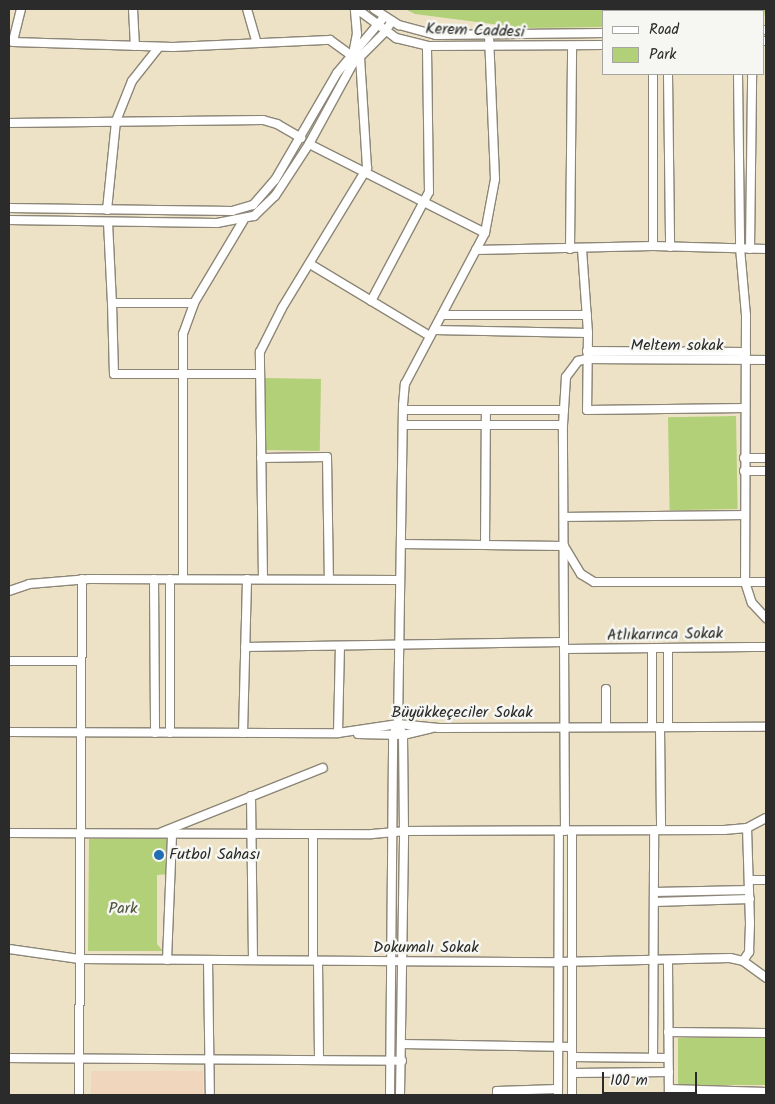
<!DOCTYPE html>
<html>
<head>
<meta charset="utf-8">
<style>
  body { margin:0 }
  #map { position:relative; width:775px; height:1104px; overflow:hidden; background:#ede2c5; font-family:Kalam,sans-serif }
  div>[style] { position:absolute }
  .built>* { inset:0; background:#f0d6bc; transform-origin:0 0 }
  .green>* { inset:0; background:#b1d077; transform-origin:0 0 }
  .roads { filter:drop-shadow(1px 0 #8c8678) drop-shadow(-1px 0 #8c8678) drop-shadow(0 1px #8c8678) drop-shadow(0 -1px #8c8678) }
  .minor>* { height:8px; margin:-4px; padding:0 4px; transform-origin:4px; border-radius:4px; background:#fff }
  .dots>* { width:14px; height:14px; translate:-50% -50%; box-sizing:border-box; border:2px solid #f6f6f2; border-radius:50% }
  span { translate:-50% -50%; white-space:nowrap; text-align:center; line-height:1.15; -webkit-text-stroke:5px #f6f6f2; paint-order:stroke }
  .street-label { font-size:16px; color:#2b2b2b }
  .poi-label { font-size:16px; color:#2b2b2b }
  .left { translate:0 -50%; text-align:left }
  .park-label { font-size:16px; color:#4c543e }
  .frame { position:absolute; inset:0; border:10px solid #2b2b2b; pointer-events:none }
  .legend { position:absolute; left:602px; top:10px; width:162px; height:65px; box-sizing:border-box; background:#f6f6f2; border:1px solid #a5a5a2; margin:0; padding:6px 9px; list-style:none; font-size:15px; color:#2b2b2b }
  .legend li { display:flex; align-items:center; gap:10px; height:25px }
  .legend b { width:25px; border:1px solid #a5a5a2 }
  .scale { position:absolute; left:602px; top:1072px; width:95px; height:22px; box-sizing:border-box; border:2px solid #2b2b2b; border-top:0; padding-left:6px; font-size:15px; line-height:18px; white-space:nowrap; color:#2b2b2b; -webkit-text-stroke:4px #f6f6f2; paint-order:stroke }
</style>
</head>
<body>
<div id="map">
  <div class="built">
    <i style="left:91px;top:1071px;width:112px;height:24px"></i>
  </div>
  <div class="green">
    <i style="clip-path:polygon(405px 9px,766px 9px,766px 24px,764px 11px,604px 11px,604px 27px,524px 28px,415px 14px)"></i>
    <i style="left:321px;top:379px;width:72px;height:56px;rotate:91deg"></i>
    <i style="left:736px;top:416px;width:93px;height:68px;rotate:89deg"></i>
    <i style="clip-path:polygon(89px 839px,168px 839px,168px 874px,157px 875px,157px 944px,163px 951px,88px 951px)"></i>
    <i style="left:678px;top:1038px;width:88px;height:47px"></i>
  </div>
  <div class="roads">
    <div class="minor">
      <i style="left:21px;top:9px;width:34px;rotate:104deg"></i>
      <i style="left:13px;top:42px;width:160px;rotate:1.8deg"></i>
      <i style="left:173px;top:47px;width:157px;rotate:-2.6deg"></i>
      <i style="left:330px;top:40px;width:26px;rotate:36deg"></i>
      <i style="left:133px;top:9px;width:37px;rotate:87deg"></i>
      <i style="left:247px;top:9px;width:35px;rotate:74deg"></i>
      <i style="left:357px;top:9px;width:49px;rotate:36.6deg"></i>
      <i style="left:396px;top:38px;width:32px;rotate:14deg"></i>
      <i style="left:427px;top:46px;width:177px;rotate:-0.3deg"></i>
      <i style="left:374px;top:9px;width:30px;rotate:33deg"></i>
      <i style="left:399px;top:25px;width:38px;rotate:15deg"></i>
      <i style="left:436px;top:35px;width:168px;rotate:-0.7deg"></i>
      <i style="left:764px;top:30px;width:2px"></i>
      <i style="left:764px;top:41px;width:2px"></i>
      <i style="left:354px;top:49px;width:15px;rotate:-79deg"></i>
      <i style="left:357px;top:34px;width:25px;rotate:-95deg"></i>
      <i style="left:653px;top:74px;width:172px;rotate:90deg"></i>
      <i style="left:668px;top:74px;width:173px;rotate:89.3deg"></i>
      <i style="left:738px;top:74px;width:174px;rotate:89.3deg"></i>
      <i style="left:740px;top:248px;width:67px;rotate:84.9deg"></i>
      <i style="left:746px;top:315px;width:267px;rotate:90.2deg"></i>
      <i style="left:745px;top:582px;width:22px;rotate:72deg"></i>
      <i style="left:752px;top:603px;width:21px;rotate:47deg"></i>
      <i style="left:9px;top:123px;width:254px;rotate:-0.7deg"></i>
      <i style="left:263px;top:120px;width:15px;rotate:16deg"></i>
      <i style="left:277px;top:124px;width:28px;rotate:30deg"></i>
      <i style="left:309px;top:144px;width:197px;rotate:26.8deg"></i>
      <i style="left:9px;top:208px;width:223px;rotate:0.8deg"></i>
      <i style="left:232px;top:211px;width:22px;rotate:-16deg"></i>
      <i style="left:253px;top:205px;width:33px;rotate:-49deg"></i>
      <i style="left:275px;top:180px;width:124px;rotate:-59.9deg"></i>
      <i style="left:337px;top:73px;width:73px;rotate:-50deg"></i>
      <i style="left:107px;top:210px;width:89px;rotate:-84.2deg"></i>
      <i style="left:116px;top:121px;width:43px;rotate:-68.2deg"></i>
      <i style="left:132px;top:81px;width:43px;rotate:-51.5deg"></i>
      <i style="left:9px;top:220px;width:208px;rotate:0.8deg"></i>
      <i style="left:217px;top:223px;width:38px;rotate:-11deg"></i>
      <i style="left:254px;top:216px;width:29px;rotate:-44deg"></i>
      <i style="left:275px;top:196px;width:62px;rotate:-56.8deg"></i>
      <i style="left:309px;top:144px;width:90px;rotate:-61.4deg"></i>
      <i style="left:352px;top:65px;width:47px;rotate:-45deg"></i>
      <i style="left:385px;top:32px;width:13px;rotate:-58deg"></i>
      <i style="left:108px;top:222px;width:81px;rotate:87.2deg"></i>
      <i style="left:570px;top:249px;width:203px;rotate:-89.4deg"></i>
      <i style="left:582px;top:249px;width:84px;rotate:85.9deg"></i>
      <i style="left:588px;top:333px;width:77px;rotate:90.7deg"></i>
      <i style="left:587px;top:410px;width:158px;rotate:-0.7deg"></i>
      <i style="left:750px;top:249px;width:175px;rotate:-89.3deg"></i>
      <i style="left:476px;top:250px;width:177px;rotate:-1.3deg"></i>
      <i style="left:653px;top:246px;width:113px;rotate:1.5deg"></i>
      <i style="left:310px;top:264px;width:140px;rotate:31deg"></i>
      <i style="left:371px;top:301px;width:123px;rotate:-62deg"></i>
      <i style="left:429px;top:192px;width:146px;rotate:-90.8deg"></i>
      <i style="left:194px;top:303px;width:82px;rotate:180deg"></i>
      <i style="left:112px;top:303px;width:71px;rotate:88.4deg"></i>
      <i style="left:114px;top:374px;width:145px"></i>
      <i style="left:442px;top:315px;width:145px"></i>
      <i style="left:434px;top:330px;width:154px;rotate:1.1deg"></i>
      <i style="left:587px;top:351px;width:159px;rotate:0.4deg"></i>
      <i style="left:403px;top:410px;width:161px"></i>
      <i style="left:403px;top:425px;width:160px"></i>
      <i style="left:261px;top:458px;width:66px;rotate:-0.9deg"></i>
      <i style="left:327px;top:457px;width:122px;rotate:89.1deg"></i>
      <i style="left:744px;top:458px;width:22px"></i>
      <i style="left:744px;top:471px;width:22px"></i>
      <i style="left:564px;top:517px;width:180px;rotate:-0.6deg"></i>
      <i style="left:401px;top:544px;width:163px;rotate:0.7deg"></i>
      <i style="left:564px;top:546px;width:33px;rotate:59deg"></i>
      <i style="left:581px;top:574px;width:15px;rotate:32deg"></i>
      <i style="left:594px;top:582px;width:172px"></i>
      <i style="left:485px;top:545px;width:135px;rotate:-89.6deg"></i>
      <i style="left:154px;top:579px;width:154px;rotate:89.6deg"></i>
      <i style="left:183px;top:579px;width:245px;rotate:-90deg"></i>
      <i style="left:183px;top:334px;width:33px;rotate:-70deg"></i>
      <i style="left:194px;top:303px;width:96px;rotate:-59.1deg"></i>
      <i style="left:263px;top:579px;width:227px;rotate:-90.8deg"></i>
      <i style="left:260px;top:352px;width:49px;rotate:-63.4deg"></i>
      <i style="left:282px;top:308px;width:164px;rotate:-58.7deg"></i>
      <i style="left:367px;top:168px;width:111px;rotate:-93.6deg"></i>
      <i style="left:9px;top:591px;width:21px;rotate:-19deg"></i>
      <i style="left:29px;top:584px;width:60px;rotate:-4.8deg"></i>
      <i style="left:89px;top:579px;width:311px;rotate:0.2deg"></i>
      <i style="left:245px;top:647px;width:319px;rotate:-0.9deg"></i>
      <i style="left:564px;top:649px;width:202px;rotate:-0.6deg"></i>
      <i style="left:668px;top:649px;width:78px;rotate:90deg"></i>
      <i style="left:9px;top:661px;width:72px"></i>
      <i style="left:606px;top:689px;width:38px;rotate:90deg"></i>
      <i style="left:652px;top:727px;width:78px;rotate:-90deg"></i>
      <i style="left:660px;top:727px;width:103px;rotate:89.4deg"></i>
      <i style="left:9px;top:732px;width:329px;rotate:0.2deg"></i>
      <i style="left:338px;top:733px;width:61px;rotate:-8.5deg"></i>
      <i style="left:398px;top:724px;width:41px;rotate:5.6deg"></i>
      <i style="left:439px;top:728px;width:327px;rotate:-0.2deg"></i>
      <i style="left:170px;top:733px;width:154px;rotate:-90deg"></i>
      <i style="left:243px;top:733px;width:154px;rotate:-88.5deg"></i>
      <i style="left:338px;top:733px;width:87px;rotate:-88.7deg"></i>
      <i style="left:358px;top:734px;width:45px;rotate:1.3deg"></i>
      <i style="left:403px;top:735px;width:28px;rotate:-13deg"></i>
      <i style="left:251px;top:796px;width:164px;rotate:89.3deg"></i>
      <i style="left:565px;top:831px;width:406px;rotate:-90.3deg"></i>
      <i style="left:563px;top:425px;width:48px;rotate:-86.4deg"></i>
      <i style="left:566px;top:377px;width:20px;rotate:-53deg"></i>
      <i style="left:578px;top:361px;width:9px;rotate:-13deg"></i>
      <i style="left:587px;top:359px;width:179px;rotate:0.3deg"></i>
      <i style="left:162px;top:832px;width:173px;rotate:-21.7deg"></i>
      <i style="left:9px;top:833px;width:363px;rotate:0.2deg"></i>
      <i style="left:372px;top:834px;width:32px;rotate:-5deg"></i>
      <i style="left:404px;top:831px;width:320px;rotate:-0.2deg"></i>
      <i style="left:724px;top:830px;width:23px;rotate:-5deg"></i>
      <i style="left:747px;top:828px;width:21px;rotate:-28deg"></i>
      <i style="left:749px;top:880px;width:17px"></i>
      <i style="left:654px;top:892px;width:95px;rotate:-1.2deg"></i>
      <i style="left:654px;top:902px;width:96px;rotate:-1.8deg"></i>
      <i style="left:9px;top:949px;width:71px;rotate:8.1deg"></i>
      <i style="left:79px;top:959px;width:479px;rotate:0.4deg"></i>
      <i style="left:558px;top:962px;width:172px;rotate:-1.3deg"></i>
      <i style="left:730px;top:958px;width:13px;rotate:13deg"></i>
      <i style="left:743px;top:961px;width:29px;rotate:36deg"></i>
      <i style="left:167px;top:960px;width:126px;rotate:-87.7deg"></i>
      <i style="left:208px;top:960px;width:135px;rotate:89.2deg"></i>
      <i style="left:313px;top:960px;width:126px;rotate:-90deg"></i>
      <i style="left:318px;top:961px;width:99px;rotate:89.4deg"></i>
      <i style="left:668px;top:961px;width:134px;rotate:89.6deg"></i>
      <i style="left:743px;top:961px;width:11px;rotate:-56deg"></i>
      <i style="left:749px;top:952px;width:29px;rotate:-88deg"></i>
      <i style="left:750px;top:923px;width:95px;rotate:-91.8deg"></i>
      <i style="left:668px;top:1032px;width:98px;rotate:0.6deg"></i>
      <i style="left:402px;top:1044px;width:170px;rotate:1deg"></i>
      <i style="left:572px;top:1057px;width:96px;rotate:0.6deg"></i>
      <i style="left:653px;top:1057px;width:227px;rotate:-89.7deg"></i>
      <i style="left:9px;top:1058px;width:393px;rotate:0.4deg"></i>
      <i style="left:572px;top:1073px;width:97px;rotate:-0.6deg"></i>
      <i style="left:669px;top:1089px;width:97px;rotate:1.8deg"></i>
      <i style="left:79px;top:1095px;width:516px;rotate:-89.67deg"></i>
      <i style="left:390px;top:1095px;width:360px;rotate:-89.5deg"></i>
      <i style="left:393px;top:735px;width:12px;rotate:-66deg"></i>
      <i style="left:400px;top:1095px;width:264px;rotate:-89.1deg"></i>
      <i style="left:404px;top:831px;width:96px;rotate:-90.6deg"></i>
      <i style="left:403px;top:735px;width:12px;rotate:-114deg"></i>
      <i style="left:398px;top:724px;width:319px;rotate:-89.1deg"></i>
      <i style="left:403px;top:405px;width:21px;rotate:-85deg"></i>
      <i style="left:405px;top:384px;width:171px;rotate:-62.1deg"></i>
      <i style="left:485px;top:233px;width:55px;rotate:-79.5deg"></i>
      <i style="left:495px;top:179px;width:143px;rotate:-92.4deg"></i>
      <i style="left:497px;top:1095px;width:4px;rotate:-90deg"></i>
      <i style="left:497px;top:1091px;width:61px;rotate:-1.9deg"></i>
      <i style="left:558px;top:1095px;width:264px;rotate:-89.8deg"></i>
      <i style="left:572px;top:1095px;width:264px;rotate:-90deg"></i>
    </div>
  </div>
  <div class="dots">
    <i style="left:159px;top:855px;background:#1f6fb2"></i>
  </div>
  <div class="street-label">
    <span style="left:475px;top:31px;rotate:2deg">Kerem Caddesi</span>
    <span style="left:677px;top:346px">Meltem sokak</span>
    <span style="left:665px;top:635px;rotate:-1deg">Atlıkarınca Sokak</span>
    <span style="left:462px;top:713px">Büyükkeçeciler Sokak</span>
    <span style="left:426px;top:948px">Dokumalı Sokak</span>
  </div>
  <div class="poi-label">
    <span class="left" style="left:169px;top:855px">Futbol Sahası</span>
  </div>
  <div class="park-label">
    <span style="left:123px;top:909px">Park</span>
  </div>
  <div class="frame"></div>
  <ul class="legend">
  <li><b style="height:6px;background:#fff"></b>Road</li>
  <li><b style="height:14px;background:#b1d077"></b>Park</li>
  </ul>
  <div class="scale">100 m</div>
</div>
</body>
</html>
